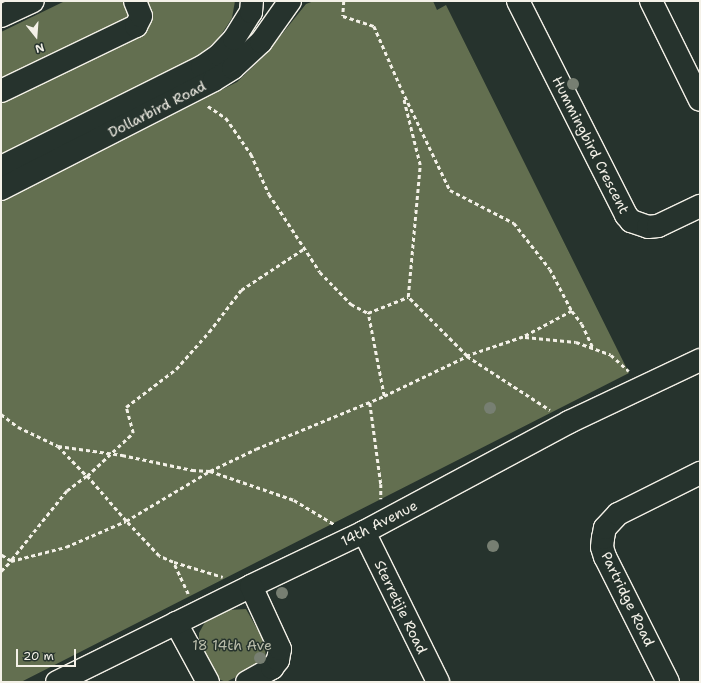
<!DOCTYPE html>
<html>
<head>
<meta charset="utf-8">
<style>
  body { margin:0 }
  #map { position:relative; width:701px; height:683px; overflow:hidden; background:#26332d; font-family:"Shantell Sans",sans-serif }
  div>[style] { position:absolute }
  .green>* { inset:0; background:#636f50 }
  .path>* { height:2.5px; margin-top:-1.25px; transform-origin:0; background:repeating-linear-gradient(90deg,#f4f1e8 0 4px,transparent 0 7px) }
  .roads { filter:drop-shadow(1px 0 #f4f1e8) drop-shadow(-1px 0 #f4f1e8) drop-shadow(0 1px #f4f1e8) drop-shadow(0 -1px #f4f1e8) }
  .minor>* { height:22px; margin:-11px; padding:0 11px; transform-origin:11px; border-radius:11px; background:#26332d }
  .trees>* { width:12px; height:12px; margin:-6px; border-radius:50%; background:#777f72 }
  span { translate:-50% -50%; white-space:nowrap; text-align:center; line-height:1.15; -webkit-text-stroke:3px #26332d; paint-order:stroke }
  .street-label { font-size:14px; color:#f4f1e8 }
  .park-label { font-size:14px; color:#babdab }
  .frame { position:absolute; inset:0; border:2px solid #f4f1e8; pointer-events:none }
  .north { position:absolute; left:16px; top:16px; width:40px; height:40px; -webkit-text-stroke:3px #26332d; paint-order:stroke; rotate:163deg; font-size:11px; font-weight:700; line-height:16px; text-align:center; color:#f4f1e8 }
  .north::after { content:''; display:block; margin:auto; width:14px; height:18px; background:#f4f1e8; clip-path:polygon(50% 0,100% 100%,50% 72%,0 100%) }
  .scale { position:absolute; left:16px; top:649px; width:60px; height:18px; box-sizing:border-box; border:2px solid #f4f1e8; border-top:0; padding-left:5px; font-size:12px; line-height:14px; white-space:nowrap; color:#f4f1e8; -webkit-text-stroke:3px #26332d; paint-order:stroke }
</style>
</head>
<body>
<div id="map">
  <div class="green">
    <i style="clip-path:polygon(65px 1px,235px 1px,232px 18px,219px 38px,194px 60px,1px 154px,1px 32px)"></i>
    <i style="clip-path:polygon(314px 1px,433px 1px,437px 10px,446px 5px,629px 373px,21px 682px,1px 682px,1px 202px,237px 82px,266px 54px,306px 4px)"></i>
    <i style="clip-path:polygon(246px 609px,264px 641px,266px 658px,260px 665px,226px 682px,216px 678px,199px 646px,199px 633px,205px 622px,228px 610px)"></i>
  </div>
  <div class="path">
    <i style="left:344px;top:1px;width:15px;rotate:94deg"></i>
    <i style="left:343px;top:16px;width:33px;rotate:18deg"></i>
    <i style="left:374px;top:26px;width:70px;rotate:66.4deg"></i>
    <i style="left:402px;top:90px;width:111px;rotate:64.4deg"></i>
    <i style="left:450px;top:190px;width:72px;rotate:27.3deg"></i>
    <i style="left:514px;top:223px;width:58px;rotate:52deg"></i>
    <i style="left:550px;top:269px;width:47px;rotate:62.4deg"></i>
    <i style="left:572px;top:311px;width:55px;rotate:152deg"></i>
    <i style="left:523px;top:337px;width:59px;rotate:161.3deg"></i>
    <i style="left:467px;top:356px;width:99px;rotate:33deg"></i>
    <i style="left:208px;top:106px;width:22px;rotate:34deg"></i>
    <i style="left:226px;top:118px;width:44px;rotate:55.2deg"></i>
    <i style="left:251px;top:154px;width:44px;rotate:65.8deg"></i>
    <i style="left:269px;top:194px;width:93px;rotate:56.8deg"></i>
    <i style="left:320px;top:272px;width:45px;rotate:45.9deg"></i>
    <i style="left:351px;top:304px;width:19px;rotate:28deg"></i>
    <i style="left:368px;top:313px;width:43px;rotate:-21.8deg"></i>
    <i style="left:572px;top:311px;width:16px;rotate:52deg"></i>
    <i style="left:582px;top:324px;width:26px;rotate:65deg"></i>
    <i style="left:525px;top:337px;width:51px;rotate:5.6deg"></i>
    <i style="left:576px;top:342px;width:37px;rotate:20deg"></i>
    <i style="left:611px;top:355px;width:24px;rotate:42deg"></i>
    <i style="left:384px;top:396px;width:92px;rotate:-25.7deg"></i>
    <i style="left:467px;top:356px;width:83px;rotate:-135deg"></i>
    <i style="left:408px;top:297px;width:133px;rotate:-84.8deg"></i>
    <i style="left:420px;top:165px;width:70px;rotate:-104deg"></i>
    <i style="left:370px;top:403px;width:82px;rotate:82.3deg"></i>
    <i style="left:381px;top:484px;width:15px;rotate:90deg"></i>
    <i style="left:1px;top:414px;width:21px;rotate:37deg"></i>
    <i style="left:18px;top:427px;width:44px;rotate:25.4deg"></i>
    <i style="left:58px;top:446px;width:42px;rotate:46deg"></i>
    <i style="left:87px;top:476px;width:25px;rotate:143deg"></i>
    <i style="left:67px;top:491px;width:90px;rotate:128.7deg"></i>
    <i style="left:11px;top:561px;width:12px;rotate:-149deg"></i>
    <i style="left:58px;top:446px;width:65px;rotate:8deg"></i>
    <i style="left:122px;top:455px;width:72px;rotate:12.1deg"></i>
    <i style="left:192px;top:470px;width:18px;rotate:3deg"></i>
    <i style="left:210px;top:471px;width:89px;rotate:19deg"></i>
    <i style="left:294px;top:500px;width:47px;rotate:31deg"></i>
    <i style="left:174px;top:562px;width:51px;rotate:17deg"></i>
    <i style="left:1px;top:571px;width:14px;rotate:-45deg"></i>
    <i style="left:11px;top:561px;width:57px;rotate:-14.3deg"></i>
    <i style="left:66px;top:547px;width:65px;rotate:-23.4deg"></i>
    <i style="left:126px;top:521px;width:98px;rotate:-30.8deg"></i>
    <i style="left:210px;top:471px;width:51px;rotate:-25.6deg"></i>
    <i style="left:256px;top:449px;width:139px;rotate:-22.5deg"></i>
    <i style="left:384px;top:396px;width:85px;rotate:-100.9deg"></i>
    <i style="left:188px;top:594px;width:35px;rotate:-115deg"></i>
    <i style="left:173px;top:562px;width:15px;rotate:-157deg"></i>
    <i style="left:159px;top:556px;width:48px;rotate:-133.3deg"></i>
    <i style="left:126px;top:521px;width:60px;rotate:-130.9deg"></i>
    <i style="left:87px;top:476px;width:63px;rotate:-43.1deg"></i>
    <i style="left:133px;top:433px;width:27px;rotate:-105deg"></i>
    <i style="left:126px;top:407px;width:63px;rotate:-37.2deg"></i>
    <i style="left:176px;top:369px;width:50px;rotate:-48.3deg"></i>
    <i style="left:209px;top:332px;width:53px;rotate:-52.7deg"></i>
    <i style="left:241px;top:290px;width:77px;rotate:-33.3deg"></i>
  </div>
  <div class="roads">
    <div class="minor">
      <i style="left:518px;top:1px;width:240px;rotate:63.2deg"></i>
      <i style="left:626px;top:215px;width:8px;rotate:50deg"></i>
      <i style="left:631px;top:221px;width:18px;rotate:19deg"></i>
      <i style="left:648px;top:227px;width:10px;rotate:-6deg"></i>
      <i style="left:658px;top:226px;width:47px;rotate:-25.5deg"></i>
      <i style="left:651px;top:1px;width:110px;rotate:63.7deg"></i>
      <i style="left:1px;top:16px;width:35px;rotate:-25deg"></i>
      <i style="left:1px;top:91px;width:150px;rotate:-25.7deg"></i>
      <i style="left:136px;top:26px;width:11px;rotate:-63deg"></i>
      <i style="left:141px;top:16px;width:16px;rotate:-112deg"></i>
      <i style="left:1px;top:167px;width:225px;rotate:-26.5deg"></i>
      <i style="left:202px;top:67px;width:21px;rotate:-35deg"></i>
      <i style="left:219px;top:55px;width:22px;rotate:-47deg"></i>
      <i style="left:234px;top:39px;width:32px;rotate:-58deg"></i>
      <i style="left:251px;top:12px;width:11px;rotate:-85deg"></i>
      <i style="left:1px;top:189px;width:239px;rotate:-27.1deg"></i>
      <i style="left:214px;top:80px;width:22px;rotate:-32deg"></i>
      <i style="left:233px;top:68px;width:38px;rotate:-43deg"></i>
      <i style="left:261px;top:42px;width:50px;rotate:-54.7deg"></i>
      <i style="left:364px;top:532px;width:167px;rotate:63.7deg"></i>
      <i style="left:176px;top:623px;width:67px;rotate:61.5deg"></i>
      <i style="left:57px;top:682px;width:216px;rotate:-26.3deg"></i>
      <i style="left:251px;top:586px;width:125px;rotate:-25.5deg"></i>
      <i style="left:364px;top:532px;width:233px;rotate:-28.2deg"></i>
      <i style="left:569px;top:422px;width:145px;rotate:-25.3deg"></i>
      <i style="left:247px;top:682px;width:29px;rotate:-29deg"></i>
      <i style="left:272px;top:668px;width:10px;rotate:-53deg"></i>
      <i style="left:278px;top:660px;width:11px;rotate:-80deg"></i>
      <i style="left:280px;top:649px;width:69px;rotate:-114.7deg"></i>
      <i style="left:668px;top:682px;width:140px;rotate:-116.7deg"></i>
      <i style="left:605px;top:557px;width:10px;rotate:-107deg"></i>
      <i style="left:602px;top:547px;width:9px;rotate:-84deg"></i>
      <i style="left:603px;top:538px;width:10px;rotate:-79deg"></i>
      <i style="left:605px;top:528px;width:19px;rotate:-47deg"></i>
      <i style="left:618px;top:514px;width:92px;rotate:-26.6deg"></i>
    </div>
  </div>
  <div class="trees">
    <i style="left:573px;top:84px"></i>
    <i style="left:490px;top:408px"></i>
    <i style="left:493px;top:546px"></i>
    <i style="left:282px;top:593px"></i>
    <i style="left:260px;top:658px"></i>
  </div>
  <div class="street-label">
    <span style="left:157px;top:109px;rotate:-27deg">Dollarbird Road</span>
    <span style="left:591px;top:145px;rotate:63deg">Hummingbird Crescent</span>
    <span style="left:379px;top:523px;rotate:-27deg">14th Avenue</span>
    <span style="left:628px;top:599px;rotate:64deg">Partridge Road</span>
    <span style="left:401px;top:607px;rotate:64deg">Sterretjie Road</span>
  </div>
  <div class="park-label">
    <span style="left:232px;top:645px">18 14th Ave</span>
  </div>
  <div class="frame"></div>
  <div class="north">N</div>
  <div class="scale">20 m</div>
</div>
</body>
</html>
